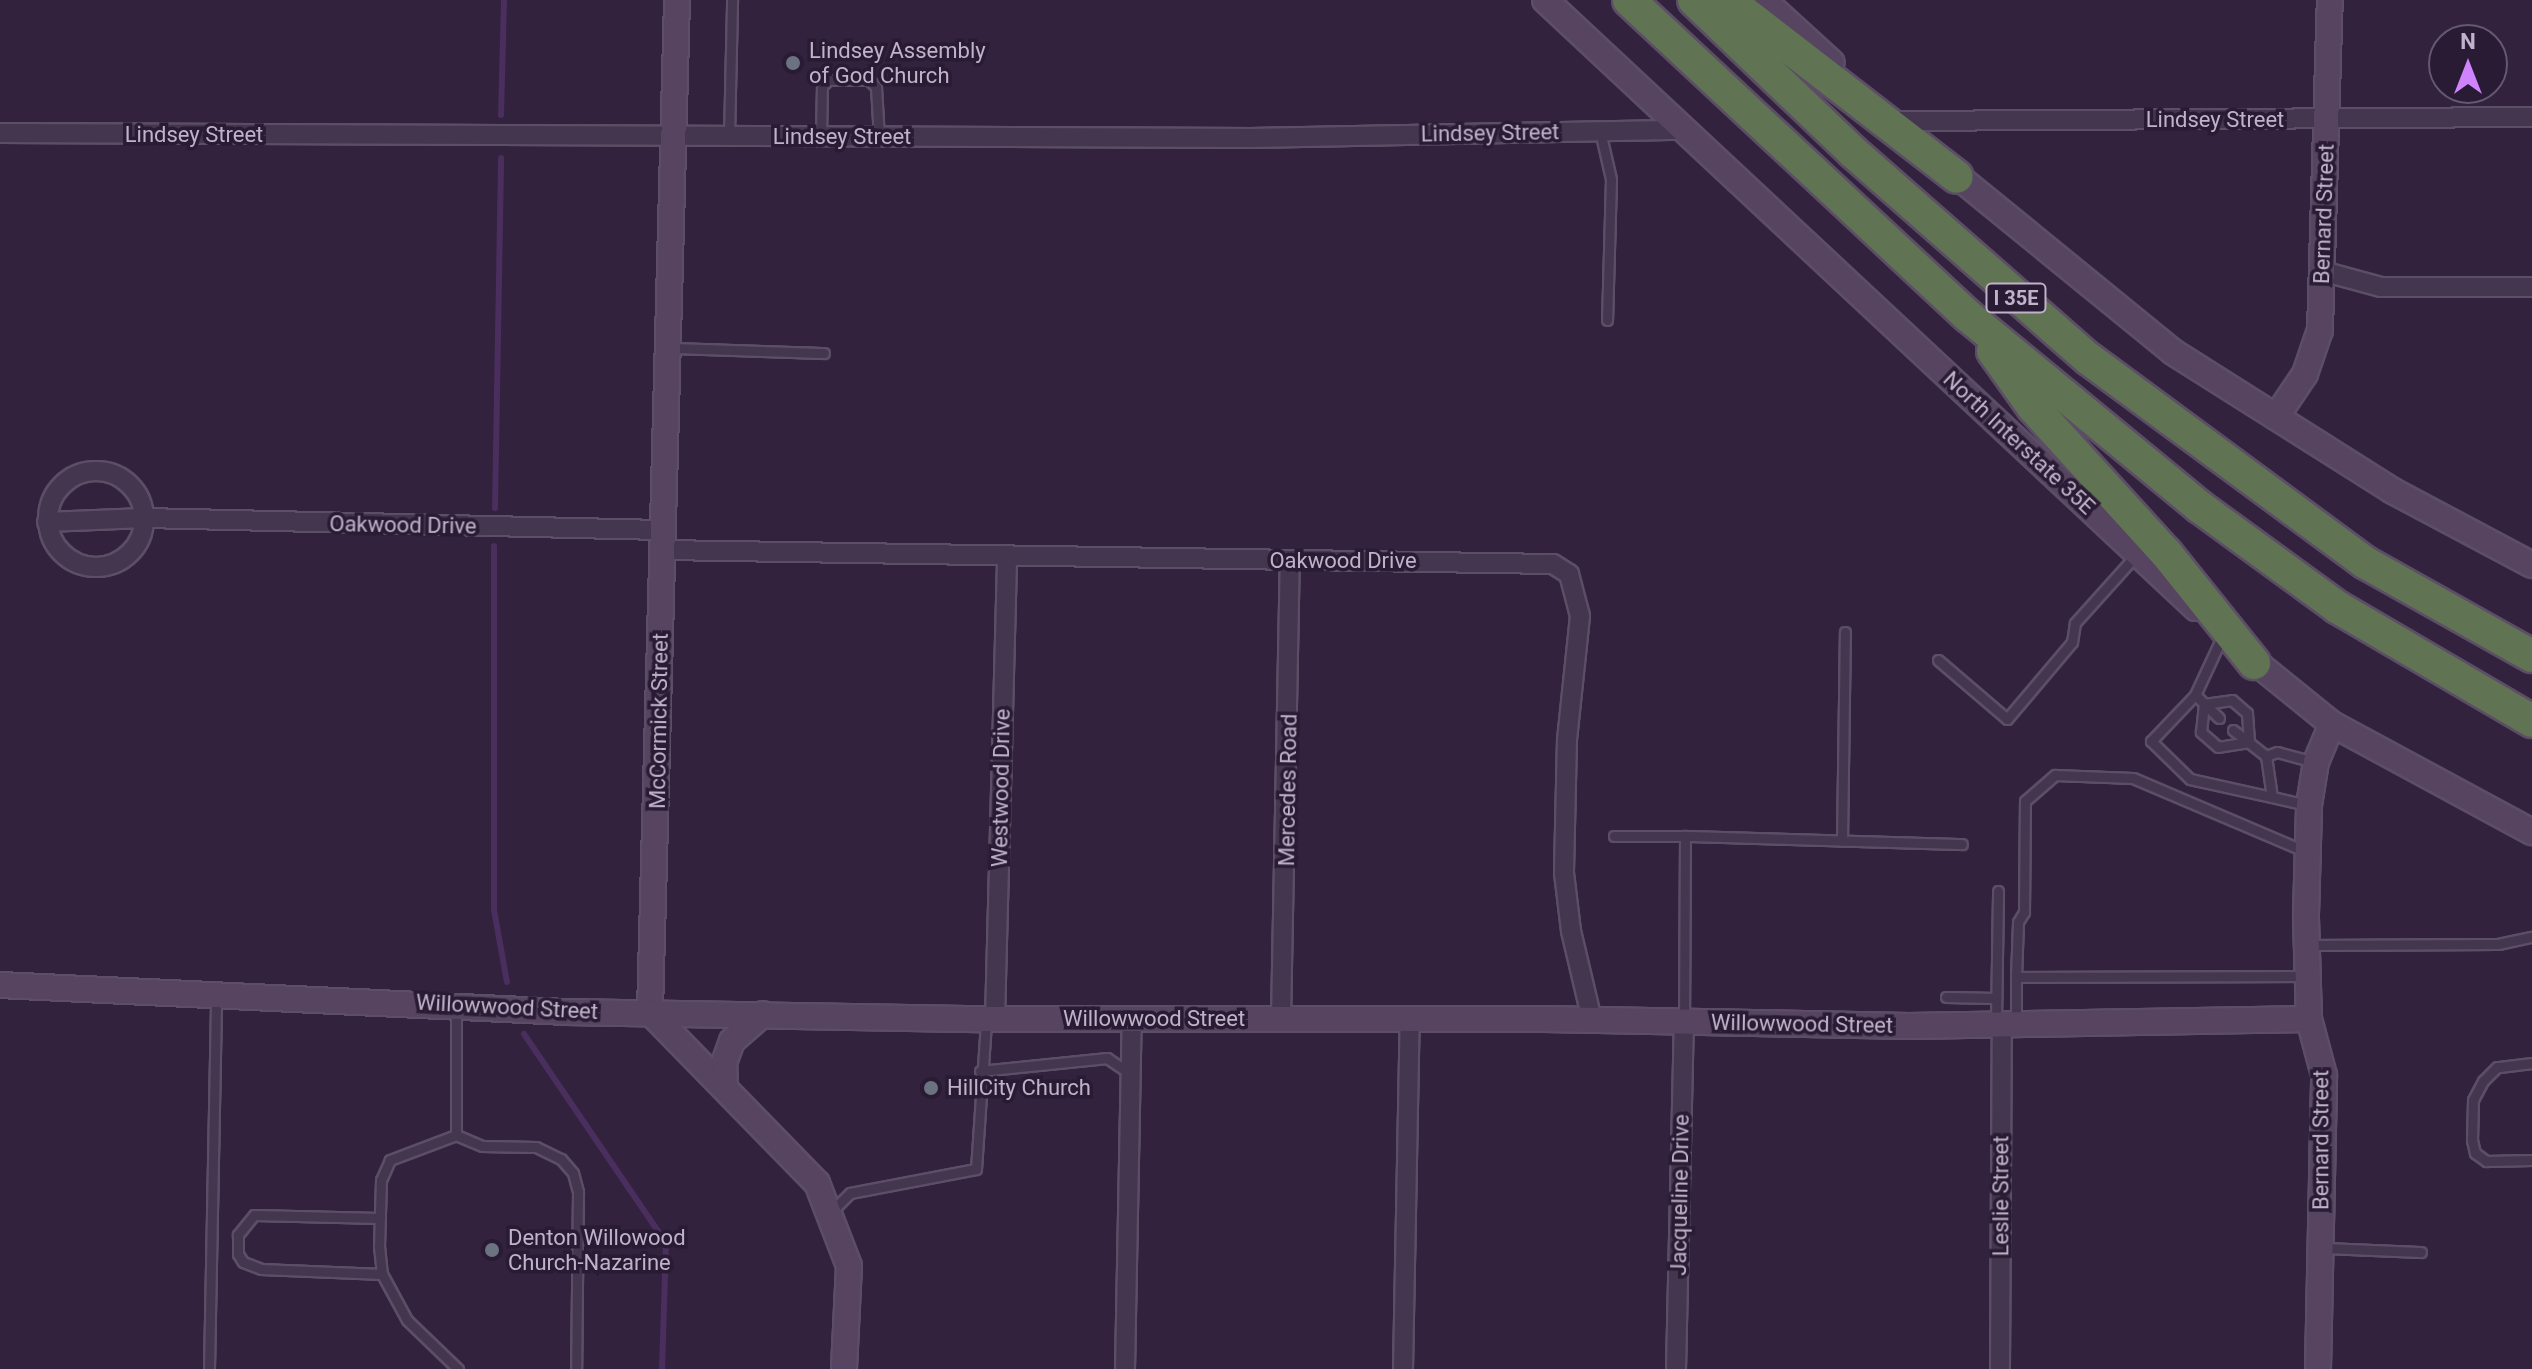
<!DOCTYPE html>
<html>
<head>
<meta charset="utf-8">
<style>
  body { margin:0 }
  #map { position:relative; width:2532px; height:1369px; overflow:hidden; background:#32223e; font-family:Roboto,sans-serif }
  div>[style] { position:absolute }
  .stream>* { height:6px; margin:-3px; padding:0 3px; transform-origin:3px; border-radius:3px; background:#4a2e5d }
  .roads { filter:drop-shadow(2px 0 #5c4e66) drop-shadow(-2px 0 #5c4e66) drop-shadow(0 2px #5c4e66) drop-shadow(0 -2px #5c4e66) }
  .lane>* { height:9px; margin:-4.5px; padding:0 4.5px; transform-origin:4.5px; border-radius:4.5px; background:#44364e }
  .street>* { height:18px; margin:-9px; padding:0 9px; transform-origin:9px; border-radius:9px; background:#44364e }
  .street>.ring { margin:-9px; padding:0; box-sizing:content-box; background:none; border:18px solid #44364e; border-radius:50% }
  .secondary>* { height:24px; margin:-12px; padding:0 12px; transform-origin:12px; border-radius:12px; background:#564461 }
  .highway>* { height:32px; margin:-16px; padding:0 16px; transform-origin:16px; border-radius:16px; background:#607453 }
  .dots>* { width:22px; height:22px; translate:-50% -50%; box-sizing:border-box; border:4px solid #291b33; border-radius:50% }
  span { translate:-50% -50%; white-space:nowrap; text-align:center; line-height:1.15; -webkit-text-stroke:7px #291b33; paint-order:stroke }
  .shield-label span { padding:2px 6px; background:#291b33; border:2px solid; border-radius:6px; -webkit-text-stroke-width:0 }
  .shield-label { font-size:20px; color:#c0b2c9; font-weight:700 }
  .poi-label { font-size:22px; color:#c0b2c9 }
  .left { translate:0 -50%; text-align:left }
  .street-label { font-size:22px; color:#c0b2c9 }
  .north { position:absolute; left:2428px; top:24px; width:80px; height:80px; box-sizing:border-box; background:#291b33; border:2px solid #65576f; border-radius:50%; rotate:0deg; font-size:22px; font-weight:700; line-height:32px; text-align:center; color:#c0b2c9 }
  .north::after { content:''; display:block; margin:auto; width:28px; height:36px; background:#cf83fd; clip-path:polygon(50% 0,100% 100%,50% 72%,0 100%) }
</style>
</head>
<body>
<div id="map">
  <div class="stream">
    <i style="left:501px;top:115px;width:115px;rotate:-88.5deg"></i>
    <i style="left:495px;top:508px;width:350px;rotate:-89deg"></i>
    <i style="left:494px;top:546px;width:364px;rotate:90deg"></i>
    <i style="left:494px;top:910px;width:73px;rotate:79.8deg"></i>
    <i style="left:524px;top:1034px;width:253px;rotate:55.8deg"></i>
    <i style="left:666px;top:1243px;width:126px;rotate:91.8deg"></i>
  </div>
  <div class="roads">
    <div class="lane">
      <i style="left:1600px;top:131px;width:49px;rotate:77.1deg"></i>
      <i style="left:1611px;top:179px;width:141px;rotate:91.6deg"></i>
      <i style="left:821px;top:136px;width:50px;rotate:-88.9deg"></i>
      <i style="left:822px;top:86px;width:8px;rotate:-45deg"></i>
      <i style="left:828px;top:80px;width:41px"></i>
      <i style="left:869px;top:80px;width:10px;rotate:45deg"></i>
      <i style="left:876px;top:87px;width:50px;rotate:86.6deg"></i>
      <i style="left:729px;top:137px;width:137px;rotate:-88.7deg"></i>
      <i style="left:671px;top:348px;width:153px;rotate:1.9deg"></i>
      <i style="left:1938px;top:660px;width:91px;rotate:40.5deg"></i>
      <i style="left:2007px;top:719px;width:101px;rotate:-49.8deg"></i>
      <i style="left:2072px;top:642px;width:19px;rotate:-81deg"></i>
      <i style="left:2075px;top:623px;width:93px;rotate:-48.1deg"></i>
      <i style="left:2195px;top:695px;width:64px;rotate:133.7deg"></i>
      <i style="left:2151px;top:741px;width:54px;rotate:44.3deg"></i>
      <i style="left:2190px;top:779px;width:84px;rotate:12.4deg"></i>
      <i style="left:2232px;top:700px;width:20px;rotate:41deg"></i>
      <i style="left:2247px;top:713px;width:29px;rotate:86deg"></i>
      <i style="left:2249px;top:742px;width:31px;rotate:171deg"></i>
      <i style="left:2218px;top:747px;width:23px;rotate:-139deg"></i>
      <i style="left:2201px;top:732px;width:28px;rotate:-84deg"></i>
      <i style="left:2204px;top:704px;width:28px;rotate:-8deg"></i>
      <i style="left:2219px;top:718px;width:33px;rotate:-136deg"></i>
      <i style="left:2195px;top:695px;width:66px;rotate:-65deg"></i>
      <i style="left:2233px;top:730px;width:42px;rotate:38.2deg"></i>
      <i style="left:2266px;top:756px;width:12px;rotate:-20deg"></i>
      <i style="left:2277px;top:752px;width:38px;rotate:15deg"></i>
      <i style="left:2266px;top:756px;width:41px;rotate:81.7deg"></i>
      <i style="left:2272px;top:797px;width:35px;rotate:13deg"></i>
      <i style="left:1614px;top:836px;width:71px"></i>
      <i style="left:1685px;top:836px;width:182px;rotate:90.3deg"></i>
      <i style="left:1685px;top:836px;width:277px;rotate:1.7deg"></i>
      <i style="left:1842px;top:841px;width:209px;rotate:-89.2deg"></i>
      <i style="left:2308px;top:945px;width:190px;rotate:-0.3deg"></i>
      <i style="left:2498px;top:944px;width:35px;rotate:-12deg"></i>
      <i style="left:2016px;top:977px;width:55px;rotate:-87.9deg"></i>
      <i style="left:2018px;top:922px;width:12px;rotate:-59deg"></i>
      <i style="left:2024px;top:912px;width:111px;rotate:-89.5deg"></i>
      <i style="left:2025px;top:801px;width:40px;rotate:-41deg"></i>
      <i style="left:2055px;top:775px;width:78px;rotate:2.2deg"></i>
      <i style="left:2133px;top:778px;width:186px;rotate:23.1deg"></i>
      <i style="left:1946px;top:997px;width:50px;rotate:1.1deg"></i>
      <i style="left:456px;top:1009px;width:126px;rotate:90deg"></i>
      <i style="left:456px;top:1135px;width:28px;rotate:23deg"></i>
      <i style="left:482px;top:1146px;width:54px;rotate:1.1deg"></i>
      <i style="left:536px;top:1147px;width:28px;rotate:26deg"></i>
      <i style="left:561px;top:1159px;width:18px;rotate:49deg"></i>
      <i style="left:573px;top:1173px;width:20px;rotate:75deg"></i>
      <i style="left:578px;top:1192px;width:177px;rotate:90.6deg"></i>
      <i style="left:1996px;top:1022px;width:131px;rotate:-89.1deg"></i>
      <i style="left:2016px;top:1022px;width:45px;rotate:-90deg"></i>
      <i style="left:2016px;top:977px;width:288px;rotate:-0.2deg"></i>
      <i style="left:2532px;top:1063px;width:35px;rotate:173deg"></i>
      <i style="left:2497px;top:1067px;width:20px;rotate:135deg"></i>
      <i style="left:2483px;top:1081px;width:21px;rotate:118deg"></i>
      <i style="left:2473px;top:1100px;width:40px;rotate:91.4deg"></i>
      <i style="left:2472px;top:1140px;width:13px;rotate:77deg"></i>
      <i style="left:2475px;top:1153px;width:14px;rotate:36deg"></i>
      <i style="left:2486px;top:1161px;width:46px;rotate:-1.2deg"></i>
      <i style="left:980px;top:1071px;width:128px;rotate:-5.8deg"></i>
      <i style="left:1107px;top:1058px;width:29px;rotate:34deg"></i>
      <i style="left:456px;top:1135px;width:71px;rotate:159.3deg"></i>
      <i style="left:390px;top:1160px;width:22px;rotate:114deg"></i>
      <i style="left:381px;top:1180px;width:66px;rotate:91.7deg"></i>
      <i style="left:379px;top:1246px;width:28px;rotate:84deg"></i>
      <i style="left:382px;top:1274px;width:52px;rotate:61.5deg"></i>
      <i style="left:407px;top:1320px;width:71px;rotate:43.9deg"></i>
      <i style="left:831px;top:1212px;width:27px;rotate:-45deg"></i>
      <i style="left:850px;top:1193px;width:128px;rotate:-10.8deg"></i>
      <i style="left:976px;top:1169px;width:146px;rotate:-86.1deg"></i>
      <i style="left:380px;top:1218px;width:126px;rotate:-178.6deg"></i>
      <i style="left:254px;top:1215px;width:26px;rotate:129deg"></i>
      <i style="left:238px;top:1235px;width:19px;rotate:90deg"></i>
      <i style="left:238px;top:1254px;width:9px;rotate:58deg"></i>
      <i style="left:243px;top:1262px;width:19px;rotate:21deg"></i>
      <i style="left:261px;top:1269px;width:121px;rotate:2.4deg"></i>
      <i style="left:2324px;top:1248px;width:97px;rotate:2.4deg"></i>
      <i style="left:209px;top:1369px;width:372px;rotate:-88.9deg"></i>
    </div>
    <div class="street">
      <i style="left:1897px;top:121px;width:635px;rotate:-0.36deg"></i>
      <i style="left:0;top:133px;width:1251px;rotate:0.23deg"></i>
      <i style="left:1251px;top:138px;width:433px;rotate:-1.1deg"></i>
      <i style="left:2322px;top:271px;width:61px;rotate:15.2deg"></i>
      <i style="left:2381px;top:287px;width:151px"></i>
      <i class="ring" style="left:48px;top:471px;width:78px;height:78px"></i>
      <i style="left:47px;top:522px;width:97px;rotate:-2.4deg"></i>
      <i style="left:144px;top:518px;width:518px;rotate:1.33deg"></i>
      <i style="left:662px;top:550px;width:891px;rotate:0.9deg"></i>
      <i style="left:1553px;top:564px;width:19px;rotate:32deg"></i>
      <i style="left:1569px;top:574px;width:43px;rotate:75.3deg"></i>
      <i style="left:1580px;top:616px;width:124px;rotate:96deg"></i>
      <i style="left:1567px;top:739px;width:134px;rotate:91.3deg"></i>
      <i style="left:1564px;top:873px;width:58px;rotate:83.1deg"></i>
      <i style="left:1571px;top:931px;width:91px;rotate:76.7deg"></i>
      <i style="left:995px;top:1019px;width:462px;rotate:-88.5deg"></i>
      <i style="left:1281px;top:1019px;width:458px;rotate:-88.9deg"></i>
      <i style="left:1125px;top:1369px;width:350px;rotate:-88.9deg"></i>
      <i style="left:1403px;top:1369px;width:350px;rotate:-88.9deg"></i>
      <i style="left:1676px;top:1369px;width:347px;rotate:-88.7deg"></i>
      <i style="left:2000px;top:1369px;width:347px;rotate:-89.7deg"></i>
    </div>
    <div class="secondary">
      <i style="left:677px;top:0;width:1012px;rotate:91.53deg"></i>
      <i style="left:650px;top:1012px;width:239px;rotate:45.7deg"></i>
      <i style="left:817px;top:1183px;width:89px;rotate:68.9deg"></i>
      <i style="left:849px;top:1266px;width:103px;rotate:92.8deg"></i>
      <i style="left:1545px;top:0;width:891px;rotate:43.04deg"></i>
      <i style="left:1763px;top:0;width:93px;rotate:42.4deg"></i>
      <i style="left:1945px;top:166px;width:294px;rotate:39.2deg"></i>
      <i style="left:2173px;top:352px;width:260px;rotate:32.3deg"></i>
      <i style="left:2393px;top:491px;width:157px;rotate:28deg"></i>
      <i style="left:2276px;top:417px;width:52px;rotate:-56deg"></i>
      <i style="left:2305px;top:374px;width:46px;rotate:-71.2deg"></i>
      <i style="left:2320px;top:330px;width:330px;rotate:-88.3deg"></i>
      <i style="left:2243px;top:652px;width:114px;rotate:39deg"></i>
      <i style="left:2332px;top:724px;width:227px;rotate:28.4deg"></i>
      <i style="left:0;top:985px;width:567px;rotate:2.73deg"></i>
      <i style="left:566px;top:1012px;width:414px;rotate:1deg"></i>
      <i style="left:980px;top:1019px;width:564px"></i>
      <i style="left:1544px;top:1019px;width:365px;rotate:1.1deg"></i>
      <i style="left:1909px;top:1026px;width:400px;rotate:-1deg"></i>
      <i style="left:725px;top:1087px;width:24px;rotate:-92deg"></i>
      <i style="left:724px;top:1063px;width:23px;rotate:-70deg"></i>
      <i style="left:732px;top:1041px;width:41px;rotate:-41.1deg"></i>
      <i style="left:2318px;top:1369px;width:294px;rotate:-88.8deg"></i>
      <i style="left:2324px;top:1075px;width:58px;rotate:-105deg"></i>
      <i style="left:2309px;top:1019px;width:104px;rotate:-91.7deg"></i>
      <i style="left:2306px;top:915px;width:110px;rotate:-88.4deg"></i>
      <i style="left:2309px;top:805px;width:44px;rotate:-80.8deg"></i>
      <i style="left:2316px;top:762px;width:41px;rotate:-67.2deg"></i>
    </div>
    <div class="highway">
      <i style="left:1629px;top:0;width:463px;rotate:43deg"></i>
      <i style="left:1968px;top:316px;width:301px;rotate:39.5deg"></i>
      <i style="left:2200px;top:507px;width:170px;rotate:36.1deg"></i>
      <i style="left:2337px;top:607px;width:226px;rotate:30.3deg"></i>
      <i style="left:1694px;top:0;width:220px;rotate:43.7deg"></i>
      <i style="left:1853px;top:152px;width:314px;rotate:41.3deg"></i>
      <i style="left:2089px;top:359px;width:344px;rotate:36.4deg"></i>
      <i style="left:2366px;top:563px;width:190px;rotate:29.3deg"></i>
      <i style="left:1728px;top:0;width:289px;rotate:37.7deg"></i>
      <i style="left:1993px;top:351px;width:69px;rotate:54.5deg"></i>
      <i style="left:2033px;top:407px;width:197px;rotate:47.7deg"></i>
      <i style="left:2166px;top:553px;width:141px;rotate:51.3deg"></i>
    </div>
  </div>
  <div class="dots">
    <i style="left:793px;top:63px;background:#6b7280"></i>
    <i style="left:931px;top:1088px;background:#6b7280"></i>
    <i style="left:492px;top:1250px;background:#6b7280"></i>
  </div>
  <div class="shield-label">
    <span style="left:2016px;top:298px">I 35E</span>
  </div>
  <div class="poi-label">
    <span class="left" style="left:809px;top:63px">Lindsey Assembly<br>of God Church</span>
    <span class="left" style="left:947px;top:1088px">HillCity Church</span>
    <span class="left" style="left:508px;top:1250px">Denton Willowood<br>Church-Nazarine</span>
  </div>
  <div class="street-label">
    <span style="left:2215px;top:120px">Lindsey Street</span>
    <span style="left:1490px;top:133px;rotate:-1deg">Lindsey Street</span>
    <span style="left:194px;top:135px">Lindsey Street</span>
    <span style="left:842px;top:137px">Lindsey Street</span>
    <span style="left:2324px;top:214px;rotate:-88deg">Bernard Street</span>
    <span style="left:2019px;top:443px;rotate:43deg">North Interstate 35E</span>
    <span style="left:403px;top:525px;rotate:1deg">Oakwood Drive</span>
    <span style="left:1343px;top:561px">Oakwood Drive</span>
    <span style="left:659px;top:721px;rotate:-89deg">McCormick Street</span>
    <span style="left:1001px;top:788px;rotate:-89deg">Westwood Drive</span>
    <span style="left:1288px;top:790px;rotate:-89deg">Mercedes Road</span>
    <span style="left:507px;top:1007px;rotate:3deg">Willowwood Street</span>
    <span style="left:1154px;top:1019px">Willowwood Street</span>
    <span style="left:1802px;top:1024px;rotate:1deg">Willowwood Street</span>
    <span style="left:2321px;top:1140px;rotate:-90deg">Bernard Street</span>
    <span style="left:1680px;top:1195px;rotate:-89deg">Jacqueline Drive</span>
    <span style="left:2001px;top:1196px;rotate:-90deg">Leslie Street</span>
  </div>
  <div class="north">N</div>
</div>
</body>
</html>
